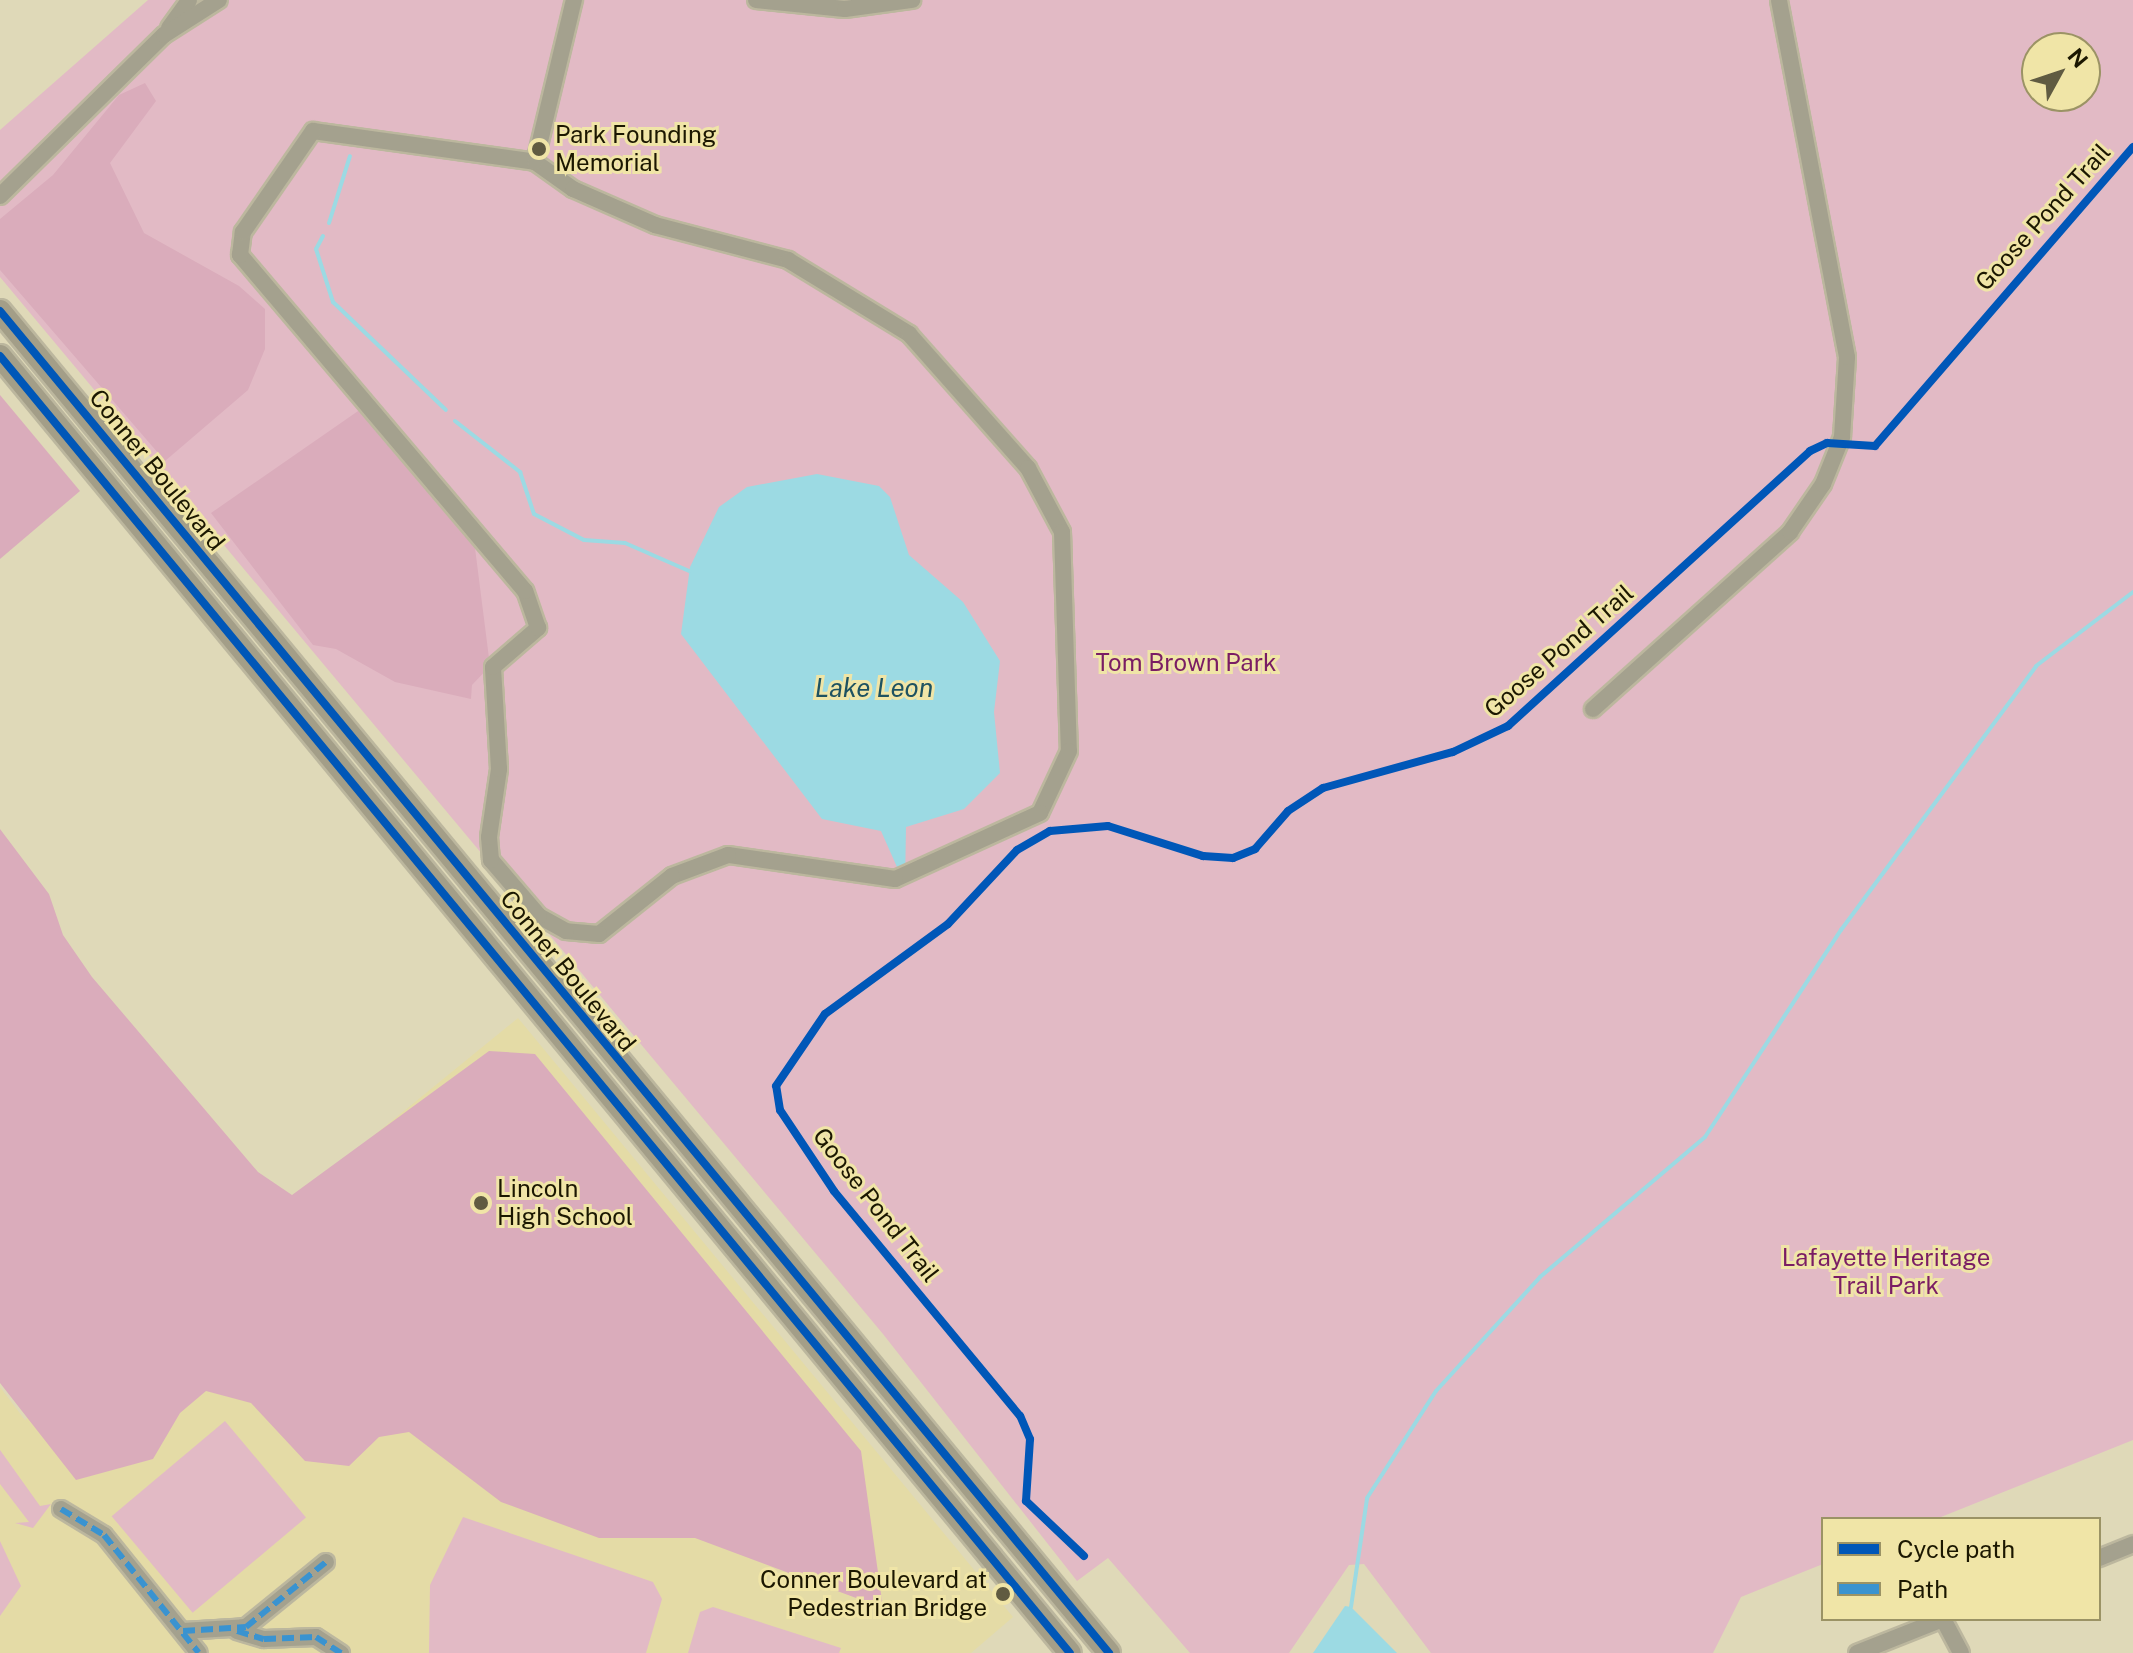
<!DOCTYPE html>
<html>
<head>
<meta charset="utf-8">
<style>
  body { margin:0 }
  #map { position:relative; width:2133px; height:1653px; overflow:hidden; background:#dfd9b8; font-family:"Public Sans",sans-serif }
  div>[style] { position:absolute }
  .built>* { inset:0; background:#e4dba6 }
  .green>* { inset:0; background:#e2bac5; transform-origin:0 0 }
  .forest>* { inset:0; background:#daacbb }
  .water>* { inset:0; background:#9cdae3 }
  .stream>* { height:4px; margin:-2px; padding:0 2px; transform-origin:2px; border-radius:2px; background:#9cdae3 }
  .roads { filter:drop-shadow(2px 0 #bcb79e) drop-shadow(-2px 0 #bcb79e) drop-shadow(0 2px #bcb79e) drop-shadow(0 -2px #bcb79e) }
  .minor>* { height:16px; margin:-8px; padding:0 8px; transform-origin:8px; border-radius:8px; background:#a4a18e }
  .secondary>* { height:22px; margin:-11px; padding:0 11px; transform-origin:11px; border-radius:11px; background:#a39e88 }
  .quiet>* { height:6px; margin-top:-3px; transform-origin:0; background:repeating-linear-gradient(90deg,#3a93d0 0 12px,transparent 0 18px) }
  .cycleway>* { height:8px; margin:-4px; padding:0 4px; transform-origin:4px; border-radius:4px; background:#0057b8 }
  .dots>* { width:22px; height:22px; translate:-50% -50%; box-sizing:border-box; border:4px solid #f0e5a7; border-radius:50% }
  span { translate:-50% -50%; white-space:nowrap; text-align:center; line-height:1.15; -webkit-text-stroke:6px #f0e5a7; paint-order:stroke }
  .poi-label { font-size:24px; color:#1b1701 }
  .left { translate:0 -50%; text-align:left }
  .right { translate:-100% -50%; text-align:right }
  .street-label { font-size:24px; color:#1b1701 }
  .park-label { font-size:24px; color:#7a1d64 }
  .water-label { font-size:26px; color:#1e5261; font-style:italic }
  .legend { position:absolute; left:1821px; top:1517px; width:280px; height:104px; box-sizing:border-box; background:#f0e5a7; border:2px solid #9b9365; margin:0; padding:10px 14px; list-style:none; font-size:24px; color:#1b1701 }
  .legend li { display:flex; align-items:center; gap:16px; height:40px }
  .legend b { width:40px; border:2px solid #9b9365 }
  .north { position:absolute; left:2021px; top:32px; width:80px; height:80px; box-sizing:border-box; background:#f0e5a7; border:2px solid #9b9365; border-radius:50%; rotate:50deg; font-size:22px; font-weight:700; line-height:32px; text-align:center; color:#1b1701 }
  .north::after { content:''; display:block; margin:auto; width:28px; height:36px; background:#605b41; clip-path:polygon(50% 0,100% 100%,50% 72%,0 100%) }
</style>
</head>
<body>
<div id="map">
  <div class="built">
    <i style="clip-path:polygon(518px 1018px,1013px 1617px,971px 1653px,0 1653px,0 1387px,25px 1420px)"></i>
  </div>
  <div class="green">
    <i style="clip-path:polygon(evenodd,148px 0,2133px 0,2133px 1440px,1936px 1519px,1823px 1519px,1823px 1564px,1741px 1597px,1713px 1653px,1431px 1653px,1364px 1564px,1349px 1565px,1289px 1653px,1190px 1653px,1108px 1558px,1077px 1581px,883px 1334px,0 277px,0 130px,148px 0,2037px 48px,2085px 48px,2085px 96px,2037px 96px,2037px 48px)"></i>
    <i style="left:225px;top:1421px;width:126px;height:148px;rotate:50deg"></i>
    <i style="clip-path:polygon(0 1450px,40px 1506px,51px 1504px,33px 1528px,15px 1523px,29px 1522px,0 1484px)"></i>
    <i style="clip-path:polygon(463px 1517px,653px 1582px,662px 1599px,646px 1653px,429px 1653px,430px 1585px)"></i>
    <i style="clip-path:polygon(0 1541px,21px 1586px,0 1616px)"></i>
    <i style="clip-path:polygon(713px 1607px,841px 1648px,839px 1653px,688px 1653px,700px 1612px)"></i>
  </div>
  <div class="forest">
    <i style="clip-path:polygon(145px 83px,156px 101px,110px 163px,144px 233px,239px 286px,265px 309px,265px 349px,248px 390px,165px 461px,0 270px,0 219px,53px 175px,119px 95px)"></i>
    <i style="clip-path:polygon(0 395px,80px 491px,0 559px)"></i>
    <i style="clip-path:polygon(361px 409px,475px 548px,490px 666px,472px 685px,471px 699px,395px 682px,336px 649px,313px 645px,211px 513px)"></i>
    <i style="clip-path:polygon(0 829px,49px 894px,63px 935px,92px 977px,258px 1172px,292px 1195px,489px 1051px,535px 1054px,861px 1451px,883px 1608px,695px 1538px,599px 1538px,501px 1502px,409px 1432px,379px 1437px,349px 1466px,305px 1461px,251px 1403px,206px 1391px,180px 1413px,153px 1459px,76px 1480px,0 1383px)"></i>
  </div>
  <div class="water">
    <i style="clip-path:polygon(817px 474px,879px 486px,890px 497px,909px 555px,963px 602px,1000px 661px,994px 712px,1000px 773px,964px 809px,906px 827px,905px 885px,881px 831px,822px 819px,681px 634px,690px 567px,719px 507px,747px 487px)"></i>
    <i style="clip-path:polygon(1345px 1606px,1351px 1607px,1397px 1653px,1313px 1653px)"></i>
  </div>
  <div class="stream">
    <i style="left:329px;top:223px;width:70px;rotate:-72.6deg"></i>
    <i style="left:323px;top:236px;width:15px;rotate:118deg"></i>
    <i style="left:316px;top:249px;width:56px;rotate:72.2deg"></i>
    <i style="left:333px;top:302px;width:156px;rotate:43.7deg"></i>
    <i style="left:455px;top:421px;width:83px;rotate:38.1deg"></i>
    <i style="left:520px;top:472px;width:44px;rotate:71.6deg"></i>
    <i style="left:534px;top:514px;width:56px;rotate:27.5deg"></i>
    <i style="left:584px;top:540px;width:41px;rotate:4.2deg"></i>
    <i style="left:625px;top:543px;width:70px;rotate:23.6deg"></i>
    <i style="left:1351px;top:1607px;width:110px;rotate:-81.6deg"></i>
    <i style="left:1367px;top:1498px;width:127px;rotate:-57.2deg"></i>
    <i style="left:1436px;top:1391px;width:154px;rotate:-47.6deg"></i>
    <i style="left:1540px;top:1277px;width:216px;rotate:-40.3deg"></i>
    <i style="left:1705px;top:1137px;width:248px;rotate:-56.7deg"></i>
    <i style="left:1841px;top:930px;width:328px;rotate:-53.5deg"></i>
    <i style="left:2036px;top:666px;width:122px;rotate:-37.3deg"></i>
  </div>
  <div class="roads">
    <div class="minor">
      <i style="left:756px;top:0;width:89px;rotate:5.8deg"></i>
      <i style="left:845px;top:9px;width:68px;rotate:-7.7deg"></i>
      <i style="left:169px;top:28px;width:34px;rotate:-54deg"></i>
      <i style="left:313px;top:131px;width:224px;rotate:7.9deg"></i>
      <i style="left:535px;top:162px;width:47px;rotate:35.4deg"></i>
      <i style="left:573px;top:189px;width:90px;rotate:23.7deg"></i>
      <i style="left:655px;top:225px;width:138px;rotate:14.7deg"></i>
      <i style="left:788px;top:260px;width:142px;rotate:31.4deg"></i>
      <i style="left:909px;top:334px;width:179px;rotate:48.4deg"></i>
      <i style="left:1028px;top:468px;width:72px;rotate:62deg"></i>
      <i style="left:1062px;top:532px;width:219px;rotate:88.2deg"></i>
      <i style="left:1069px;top:751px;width:68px;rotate:115.1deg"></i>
      <i style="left:1040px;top:813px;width:159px;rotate:155.5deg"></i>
      <i style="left:895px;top:879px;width:169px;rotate:-171.8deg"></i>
      <i style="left:728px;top:855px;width:60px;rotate:159.4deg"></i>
      <i style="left:672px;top:876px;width:93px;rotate:141.5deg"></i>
      <i style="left:599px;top:934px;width:33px;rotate:-175deg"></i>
      <i style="left:566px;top:931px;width:31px;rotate:-151deg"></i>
      <i style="left:539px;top:916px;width:74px;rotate:-130.6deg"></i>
      <i style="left:491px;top:860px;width:23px;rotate:-95deg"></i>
      <i style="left:489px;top:837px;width:69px;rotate:-81.6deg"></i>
      <i style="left:499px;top:769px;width:102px;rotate:-93.4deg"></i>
      <i style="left:493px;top:667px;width:60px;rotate:-40.9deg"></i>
      <i style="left:538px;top:628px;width:39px;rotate:-109deg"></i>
      <i style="left:525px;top:591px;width:441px;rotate:-130.3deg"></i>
      <i style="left:240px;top:255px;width:23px;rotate:-83deg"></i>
      <i style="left:243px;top:232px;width:123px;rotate:-55.3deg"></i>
      <i style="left:535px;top:162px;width:167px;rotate:-76.5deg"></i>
      <i style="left:0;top:196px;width:230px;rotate:-44.5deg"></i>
      <i style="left:164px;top:35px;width:65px;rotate:-32.5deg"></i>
      <i style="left:1593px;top:709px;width:265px;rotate:-41.9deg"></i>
      <i style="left:1790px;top:532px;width:58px;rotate:-55.5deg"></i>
      <i style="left:1823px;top:484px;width:51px;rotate:-68deg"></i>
      <i style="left:1842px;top:437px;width:80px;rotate:-86.4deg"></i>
      <i style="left:1847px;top:357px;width:363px;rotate:-100.8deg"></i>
      <i style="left:61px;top:1509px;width:50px;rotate:31.2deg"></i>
      <i style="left:104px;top:1535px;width:151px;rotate:51.2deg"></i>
      <i style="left:2099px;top:1558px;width:37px;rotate:-22deg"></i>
      <i style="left:183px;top:1631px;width:63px;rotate:-3.6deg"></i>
      <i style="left:246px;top:1627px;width:103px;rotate:-39.1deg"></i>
      <i style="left:237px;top:1631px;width:28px;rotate:17deg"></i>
      <i style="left:264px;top:1639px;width:52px;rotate:-2.2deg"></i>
      <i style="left:316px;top:1637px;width:30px;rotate:33deg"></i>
      <i style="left:1857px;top:1653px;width:92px;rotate:-21.6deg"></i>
      <i style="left:1943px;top:1619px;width:38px;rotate:62deg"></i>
    </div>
    <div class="secondary">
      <i style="left:0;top:311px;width:1741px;rotate:50.43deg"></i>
      <i style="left:0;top:356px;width:1681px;rotate:50.48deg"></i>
    </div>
  </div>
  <div class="quiet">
    <i style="left:61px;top:1509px;width:50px;rotate:31.2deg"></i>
    <i style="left:104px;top:1535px;width:151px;rotate:51.2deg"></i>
    <i style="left:183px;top:1631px;width:63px;rotate:-3.6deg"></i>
    <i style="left:246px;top:1627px;width:103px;rotate:-39.1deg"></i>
    <i style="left:237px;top:1631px;width:28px;rotate:17deg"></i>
    <i style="left:264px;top:1639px;width:52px;rotate:-2.2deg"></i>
    <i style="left:316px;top:1637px;width:30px;rotate:33deg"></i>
  </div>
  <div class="cycleway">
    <i style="left:0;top:311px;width:1741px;rotate:50.43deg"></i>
    <i style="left:0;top:356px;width:1681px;rotate:50.48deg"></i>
    <i style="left:1084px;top:1556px;width:80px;rotate:-136.5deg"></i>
    <i style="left:1026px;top:1501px;width:62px;rotate:-86.3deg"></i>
    <i style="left:1030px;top:1439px;width:25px;rotate:-113deg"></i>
    <i style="left:1020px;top:1416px;width:292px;rotate:-129.6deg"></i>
    <i style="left:834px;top:1191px;width:97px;rotate:-123.7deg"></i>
    <i style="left:780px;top:1110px;width:24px;rotate:-99deg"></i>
    <i style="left:776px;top:1086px;width:87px;rotate:-55.8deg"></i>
    <i style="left:825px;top:1014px;width:152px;rotate:-36.2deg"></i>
    <i style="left:948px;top:924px;width:101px;rotate:-47deg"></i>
    <i style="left:1017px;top:850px;width:38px;rotate:-30deg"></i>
    <i style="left:1050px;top:831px;width:58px;rotate:-4.9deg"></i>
    <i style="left:1108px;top:826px;width:100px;rotate:17.5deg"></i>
    <i style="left:1203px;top:856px;width:30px;rotate:4deg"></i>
    <i style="left:1233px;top:858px;width:24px;rotate:-22deg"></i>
    <i style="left:1255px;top:849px;width:50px;rotate:-49deg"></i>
    <i style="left:1288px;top:811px;width:42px;rotate:-33.3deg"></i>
    <i style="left:1323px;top:788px;width:135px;rotate:-15.5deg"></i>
    <i style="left:1453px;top:752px;width:61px;rotate:-25.3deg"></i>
    <i style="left:1508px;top:726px;width:408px;rotate:-42.3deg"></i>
    <i style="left:1810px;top:451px;width:19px;rotate:-25deg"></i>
    <i style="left:1827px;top:443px;width:48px;rotate:3.6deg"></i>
    <i style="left:1875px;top:446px;width:395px;rotate:-49.2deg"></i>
  </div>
  <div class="dots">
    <i style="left:539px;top:149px;background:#605b41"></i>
    <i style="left:481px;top:1203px;background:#605b41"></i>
    <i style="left:1003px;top:1594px;background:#605b41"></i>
  </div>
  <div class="poi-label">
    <span class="left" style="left:555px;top:149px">Park Founding<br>Memorial</span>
    <span class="left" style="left:497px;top:1203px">Lincoln<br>High School</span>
    <span class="right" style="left:987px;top:1594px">Conner Boulevard at<br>Pedestrian Bridge</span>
  </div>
  <div class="street-label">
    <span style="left:2043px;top:217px;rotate:-48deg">Goose Pond Trail</span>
    <span style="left:157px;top:470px;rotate:51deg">Conner Boulevard</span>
    <span style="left:1559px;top:651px;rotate:-41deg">Goose Pond Trail</span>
    <span style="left:568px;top:971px;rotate:51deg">Conner Boulevard</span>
    <span style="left:876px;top:1205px;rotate:52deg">Goose Pond Trail</span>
  </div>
  <div class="park-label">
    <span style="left:1186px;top:663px">Tom Brown Park</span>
    <span style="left:1886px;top:1272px">Lafayette Heritage<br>Trail Park</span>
  </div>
  <div class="water-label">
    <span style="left:874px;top:688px">Lake Leon</span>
  </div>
  <ul class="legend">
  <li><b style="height:10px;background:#0057b8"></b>Cycle path</li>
  <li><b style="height:10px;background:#3a93d0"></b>Path</li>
  </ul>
  <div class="north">N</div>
</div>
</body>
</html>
